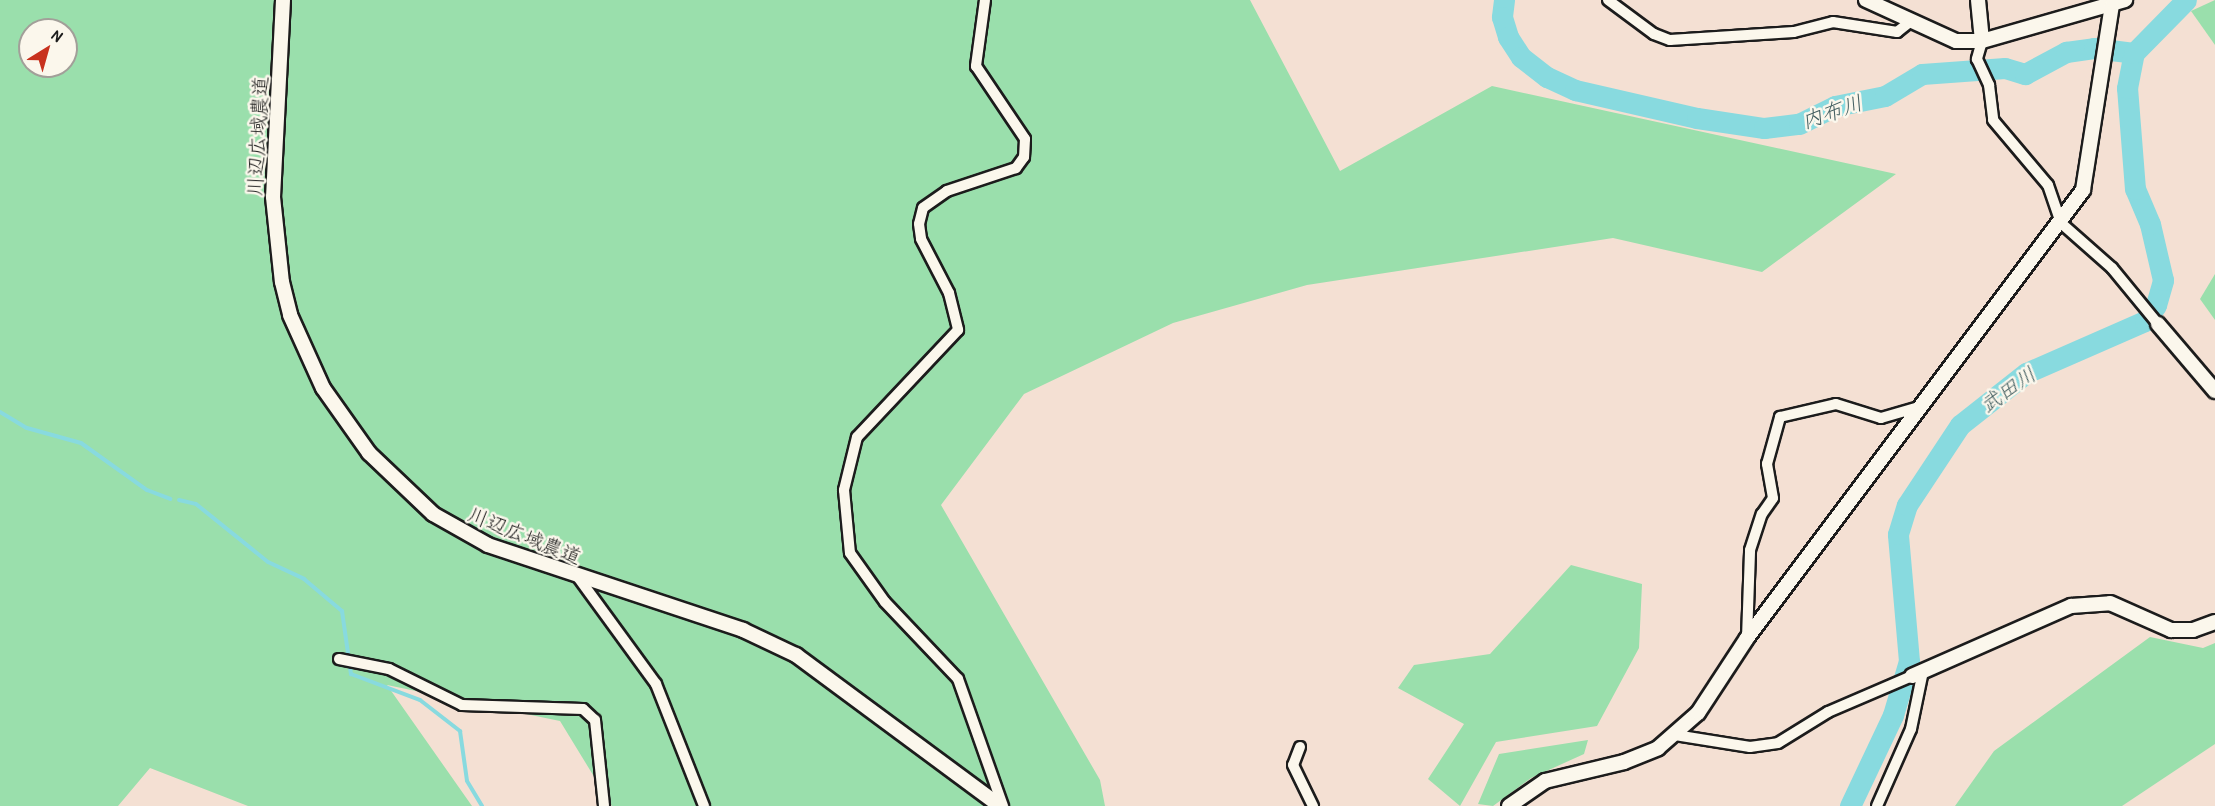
<!DOCTYPE html>
<html>
<head>
<meta charset="utf-8">
<style>
  body { margin:0 }
  #map { position:relative; width:2215px; height:806px; overflow:hidden; background:#f4e0d3; font-family:"Patrick Hand","Klee One",sans-serif }
  div>[style] { position:absolute }
  .green>* { inset:0; background:#9adfac }
  .stream>* { height:4px; margin:-2px; padding:0 2px; transform-origin:2px; border-radius:2px; background:#88dadf }
  .river>* { height:21px; margin:-10.5px; padding:0 10.5px; transform-origin:10.5px; border-radius:10.5px; background:#88dadf }
  .roads { filter:drop-shadow(2px 0 #1c1c1c) drop-shadow(-2px 0 #1c1c1c) drop-shadow(0 2px #1c1c1c) drop-shadow(0 -2px #1c1c1c) }
  .minor>* { height:10px; margin:-5px; padding:0 5px; transform-origin:5px; border-radius:5px; background:#fbf7ec }
  .tertiary>* { height:14px; margin:-7px; padding:0 7px; transform-origin:7px; border-radius:7px; background:#fbf7ec }
  span { translate:-50% -50%; white-space:nowrap; text-align:center; line-height:1.15; -webkit-text-stroke:5px #fbf7ec; paint-order:stroke }
  .street-label { font-size:20px; color:#1c1c1c }
  .water-label { font-size:21px; color:#425e60; font-style:italic }
  .north { position:absolute; left:18px; top:18px; width:60px; height:60px; box-sizing:border-box; background:#fbf7ec; border:2px solid #a29f99; border-radius:50%; rotate:37deg; font-size:16px; font-weight:700; line-height:24px; text-align:center; color:#1c1c1c }
  .north::after { content:''; display:block; margin:auto; width:21px; height:27px; background:#c8321e; clip-path:polygon(50% 0,100% 100%,50% 72%,0 100%) }
</style>
</head>
<body>
<div id="map">
  <div class="green">
    <i style="clip-path:polygon(evenodd,0 0,1250px 0,1340px 171px,1492px 86px,1896px 174px,1762px 272px,1613px 238px,1307px 285px,1173px 323px,1024px 394px,941px 505px,1100px 780px,1105px 806px,612px 806px,560px 721px,387px 685px,472px 806px,248px 806px,150px 768px,118px 806px,0 806px,0 0,30px 30px,66px 30px,66px 66px,30px 66px,30px 30px)"></i>
    <i style="clip-path:polygon(2215px 0,2215px 45px,2191px 11px)"></i>
    <i style="clip-path:polygon(2215px 274px,2215px 320px,2200px 299px)"></i>
    <i style="clip-path:polygon(1571px 565px,1642px 584px,1639px 648px,1597px 726px,1496px 742px,1460px 806px,1428px 779px,1464px 724px,1398px 688px,1414px 665px,1490px 654px)"></i>
    <i style="clip-path:polygon(2150px 637px,2203px 648px,2215px 643px,2215px 744px,2122px 806px,1955px 806px,1994px 751px)"></i>
    <i style="clip-path:polygon(1588px 740px,1584px 754px,1531px 778px,1493px 806px,1478px 804px,1499px 754px)"></i>
  </div>
  <div class="stream">
    <i style="left:0;top:412px;width:31px;rotate:31deg"></i>
    <i style="left:27px;top:428px;width:56px;rotate:15.5deg"></i>
    <i style="left:81px;top:443px;width:81px;rotate:35.5deg"></i>
    <i style="left:147px;top:490px;width:25px;rotate:21deg"></i>
    <i style="left:179px;top:500px;width:17px;rotate:13deg"></i>
    <i style="left:196px;top:504px;width:92px;rotate:38.9deg"></i>
    <i style="left:268px;top:562px;width:40px;rotate:25deg"></i>
    <i style="left:304px;top:579px;width:50px;rotate:40.1deg"></i>
    <i style="left:342px;top:611px;width:64px;rotate:81.9deg"></i>
    <i style="left:351px;top:674px;width:74px;rotate:20.6deg"></i>
    <i style="left:420px;top:700px;width:51px;rotate:37.8deg"></i>
    <i style="left:460px;top:731px;width:50px;rotate:82deg"></i>
    <i style="left:467px;top:781px;width:29px;rotate:59deg"></i>
  </div>
  <div class="river">
    <i style="left:1504px;top:0;width:17px;rotate:97deg"></i>
    <i style="left:1502px;top:17px;width:21px;rotate:73deg"></i>
    <i style="left:1508px;top:37px;width:24px;rotate:57deg"></i>
    <i style="left:1521px;top:57px;width:33px;rotate:38deg"></i>
    <i style="left:1547px;top:77px;width:31px;rotate:25deg"></i>
    <i style="left:1575px;top:90px;width:125px;rotate:12.9deg"></i>
    <i style="left:1697px;top:118px;width:68px;rotate:8.5deg"></i>
    <i style="left:1764px;top:128px;width:35px;rotate:-7deg"></i>
    <i style="left:1799px;top:124px;width:40px;rotate:-26.6deg"></i>
    <i style="left:1835px;top:106px;width:51px;rotate:-11.3deg"></i>
    <i style="left:1885px;top:96px;width:43px;rotate:-30.7deg"></i>
    <i style="left:1922px;top:74px;width:83px;rotate:-4.1deg"></i>
    <i style="left:2005px;top:68px;width:21px;rotate:17deg"></i>
    <i style="left:2025px;top:74px;width:47px;rotate:-28.2deg"></i>
    <i style="left:2066px;top:52px;width:28px;rotate:-8deg"></i>
    <i style="left:2094px;top:48px;width:40px;rotate:7.1deg"></i>
    <i style="left:1850px;top:806px;width:101px;rotate:-64.7deg"></i>
    <i style="left:1893px;top:715px;width:56px;rotate:-73.5deg"></i>
    <i style="left:1909px;top:661px;width:127px;rotate:-95deg"></i>
    <i style="left:1898px;top:534px;width:30px;rotate:-73deg"></i>
    <i style="left:1907px;top:505px;width:96px;rotate:-56.5deg"></i>
    <i style="left:1960px;top:425px;width:84px;rotate:-38.2deg"></i>
    <i style="left:2026px;top:373px;width:130px;rotate:-23.6deg"></i>
    <i style="left:2145px;top:321px;width:19px;rotate:-55deg"></i>
    <i style="left:2156px;top:305px;width:26px;rotate:-74deg"></i>
    <i style="left:2163px;top:280px;width:57px;rotate:-103.1deg"></i>
    <i style="left:2150px;top:224px;width:38px;rotate:-113deg"></i>
    <i style="left:2135px;top:189px;width:101px;rotate:-94.5deg"></i>
    <i style="left:2127px;top:88px;width:36px;rotate:-79deg"></i>
    <i style="left:2134px;top:53px;width:74px;rotate:-45.5deg"></i>
  </div>
  <div class="roads">
    <div class="minor">
      <i style="left:985px;top:0;width:67px;rotate:97.8deg"></i>
      <i style="left:976px;top:66px;width:88px;rotate:56.1deg"></i>
      <i style="left:1025px;top:139px;width:18px;rotate:93deg"></i>
      <i style="left:1024px;top:157px;width:14px;rotate:126deg"></i>
      <i style="left:1016px;top:168px;width:73px;rotate:161.6deg"></i>
      <i style="left:947px;top:191px;width:29px;rotate:145deg"></i>
      <i style="left:923px;top:208px;width:16px;rotate:104deg"></i>
      <i style="left:919px;top:224px;width:15px;rotate:82deg"></i>
      <i style="left:921px;top:239px;width:61px;rotate:62.6deg"></i>
      <i style="left:949px;top:293px;width:38px;rotate:76deg"></i>
      <i style="left:958px;top:330px;width:147px;rotate:133.3deg"></i>
      <i style="left:857px;top:437px;width:55px;rotate:103.8deg"></i>
      <i style="left:844px;top:490px;width:63px;rotate:84.6deg"></i>
      <i style="left:850px;top:553px;width:60px;rotate:54.5deg"></i>
      <i style="left:885px;top:602px;width:106px;rotate:46.5deg"></i>
      <i style="left:958px;top:679px;width:135px;rotate:70.5deg"></i>
      <i style="left:1608px;top:0;width:57px;rotate:36.5deg"></i>
      <i style="left:1654px;top:34px;width:17px;rotate:21deg"></i>
      <i style="left:1670px;top:40px;width:124px;rotate:-3.7deg"></i>
      <i style="left:1794px;top:32px;width:40px;rotate:-14.4deg"></i>
      <i style="left:1833px;top:22px;width:65px;rotate:8.9deg"></i>
      <i style="left:1897px;top:32px;width:16px;rotate:-38deg"></i>
      <i style="left:1982px;top:41px;width:19px;rotate:106deg"></i>
      <i style="left:1977px;top:59px;width:29px;rotate:65deg"></i>
      <i style="left:1989px;top:85px;width:35px;rotate:83deg"></i>
      <i style="left:1993px;top:120px;width:85px;rotate:49.8deg"></i>
      <i style="left:2048px;top:185px;width:40px;rotate:71.1deg"></i>
      <i style="left:2061px;top:223px;width:68px;rotate:41.4deg"></i>
      <i style="left:2112px;top:268px;width:72px;rotate:50.6deg"></i>
      <i style="left:578px;top:577px;width:132px;rotate:53.9deg"></i>
      <i style="left:656px;top:684px;width:131px;rotate:68.5deg"></i>
      <i style="left:1747px;top:638px;width:88px;rotate:-88deg"></i>
      <i style="left:1750px;top:550px;width:38px;rotate:-72deg"></i>
      <i style="left:1762px;top:514px;width:19px;rotate:-55deg"></i>
      <i style="left:1773px;top:498px;width:35px;rotate:-100deg"></i>
      <i style="left:1767px;top:464px;width:49px;rotate:-74.5deg"></i>
      <i style="left:1780px;top:417px;width:57px;rotate:-13.1deg"></i>
      <i style="left:1836px;top:404px;width:47px;rotate:17.3deg"></i>
      <i style="left:1881px;top:418px;width:43px;rotate:-16.3deg"></i>
      <i style="left:339px;top:659px;width:51px;rotate:11.3deg"></i>
      <i style="left:389px;top:669px;width:81px;rotate:26.3deg"></i>
      <i style="left:462px;top:705px;width:121px;rotate:1.9deg"></i>
      <i style="left:583px;top:709px;width:16px;rotate:43deg"></i>
      <i style="left:595px;top:720px;width:86px;rotate:84deg"></i>
      <i style="left:1675px;top:735px;width:76px;rotate:9.1deg"></i>
      <i style="left:1750px;top:747px;width:28px;rotate:-8deg"></i>
      <i style="left:1778px;top:743px;width:59px;rotate:-31.8deg"></i>
      <i style="left:1828px;top:712px;width:91px;rotate:-23.2deg"></i>
      <i style="left:1300px;top:747px;width:19px;rotate:111deg"></i>
      <i style="left:1293px;top:765px;width:46px;rotate:64deg"></i>
      <i style="left:1877px;top:806px;width:84px;rotate:-66.2deg"></i>
      <i style="left:1911px;top:729px;width:59px;rotate:-78.3deg"></i>
    </div>
    <div class="tertiary">
      <i style="left:283px;top:0;width:197px;rotate:92.9deg"></i>
      <i style="left:273px;top:197px;width:85px;rotate:84deg"></i>
      <i style="left:282px;top:282px;width:34px;rotate:76deg"></i>
      <i style="left:290px;top:315px;width:80px;rotate:65.7deg"></i>
      <i style="left:323px;top:388px;width:80px;rotate:54.7deg"></i>
      <i style="left:369px;top:453px;width:88px;rotate:43.6deg"></i>
      <i style="left:433px;top:514px;width:63px;rotate:29.4deg"></i>
      <i style="left:488px;top:545px;width:269px;rotate:18.4deg"></i>
      <i style="left:743px;top:630px;width:59px;rotate:25.3deg"></i>
      <i style="left:796px;top:655px;width:254px;rotate:36.5deg"></i>
      <i style="left:1866px;top:0;width:99px;rotate:24.5deg"></i>
      <i style="left:1956px;top:41px;width:26px"></i>
      <i style="left:1982px;top:41px;width:149px;rotate:-16deg"></i>
      <i style="left:1978px;top:0;width:41px;rotate:84.4deg"></i>
      <i style="left:2158px;top:324px;width:88px;rotate:49.6deg"></i>
      <i style="left:1912px;top:676px;width:174px;rotate:-23.8deg"></i>
      <i style="left:2071px;top:606px;width:39px;rotate:-4deg"></i>
      <i style="left:2110px;top:603px;width:67px;rotate:23.9deg"></i>
      <i style="left:2171px;top:630px;width:22px"></i>
      <i style="left:2193px;top:630px;width:23px;rotate:-20deg"></i>
      <i style="left:1509px;top:806px;width:44px;rotate:-34.8deg"></i>
      <i style="left:1545px;top:781px;width:81px;rotate:-13.5deg"></i>
      <i style="left:1624px;top:762px;width:37px;rotate:-22deg"></i>
      <i style="left:1658px;top:748px;width:53px;rotate:-41.2deg"></i>
      <i style="left:1698px;top:713px;width:90px;rotate:-56.8deg"></i>
      <i style="left:1747px;top:638px;width:560px;rotate:-53.13deg"></i>
      <i style="left:2083px;top:190px;width:187px;rotate:-81.1deg"></i>
    </div>
  </div>
  <div class="street-label">
    <span style="left:257px;top:136px;rotate:-87deg">川辺広域農道</span>
    <span style="left:525px;top:535px;rotate:22deg">川辺広域農道</span>
  </div>
  <div class="water-label">
    <span style="left:1832px;top:112px;rotate:-19deg">内布川</span>
    <span style="left:2008px;top:390px;rotate:-35deg">武田川</span>
  </div>
  <div class="north">N</div>
</div>
</body>
</html>
